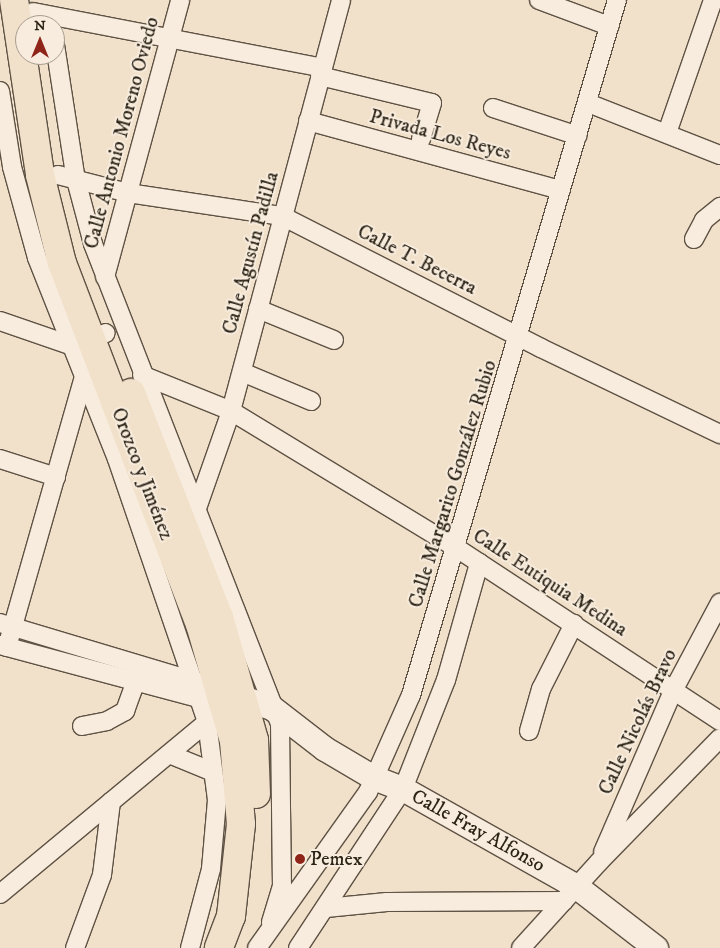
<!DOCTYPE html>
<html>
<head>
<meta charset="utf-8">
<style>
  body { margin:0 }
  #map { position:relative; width:720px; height:948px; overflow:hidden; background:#f2e1ca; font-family:"IM FELL DW Pica",serif }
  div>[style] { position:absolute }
  .roads { filter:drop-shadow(1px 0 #5e5244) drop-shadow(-1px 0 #5e5244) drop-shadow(0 1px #5e5244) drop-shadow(0 -1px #5e5244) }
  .street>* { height:18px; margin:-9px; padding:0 9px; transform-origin:9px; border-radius:9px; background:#f7ecdd }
  .secondary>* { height:24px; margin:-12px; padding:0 12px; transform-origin:12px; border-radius:12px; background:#f7ecdd }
  .highway>* { height:28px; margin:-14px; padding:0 14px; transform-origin:14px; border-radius:14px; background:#f2e1ca }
  .dots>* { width:14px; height:14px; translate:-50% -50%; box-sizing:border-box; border:2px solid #f7ecdd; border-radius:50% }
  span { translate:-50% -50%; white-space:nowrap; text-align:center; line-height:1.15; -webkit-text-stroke:4px #f7ecdd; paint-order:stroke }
  .street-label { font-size:20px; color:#2c2317 }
  .poi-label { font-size:20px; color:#2c2317 }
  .left { translate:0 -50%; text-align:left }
  .north { position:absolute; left:15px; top:15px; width:50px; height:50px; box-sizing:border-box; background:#f7ecdd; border:1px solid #a69c8e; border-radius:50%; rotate:0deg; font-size:14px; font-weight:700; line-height:20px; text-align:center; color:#2c2317 }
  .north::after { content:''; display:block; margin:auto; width:18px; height:22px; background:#8f2418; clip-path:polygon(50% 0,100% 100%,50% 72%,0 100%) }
</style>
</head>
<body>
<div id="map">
  <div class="roads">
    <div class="street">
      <i style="left:539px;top:0;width:75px;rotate:20.4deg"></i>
      <i style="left:33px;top:12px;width:295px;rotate:10.9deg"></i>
      <i style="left:55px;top:45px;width:137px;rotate:81.2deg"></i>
      <i style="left:76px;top:180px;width:66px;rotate:75.1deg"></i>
      <i style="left:93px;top:244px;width:515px;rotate:68.71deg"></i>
      <i style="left:280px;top:724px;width:162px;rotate:89.3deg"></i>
      <i style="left:282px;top:886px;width:38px;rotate:107deg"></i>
      <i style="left:320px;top:76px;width:115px;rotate:13.6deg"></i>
      <i style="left:432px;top:103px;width:38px;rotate:107deg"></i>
      <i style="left:0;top:91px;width:77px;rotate:81deg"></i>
      <i style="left:12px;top:167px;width:94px;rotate:74.6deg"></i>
      <i style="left:37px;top:258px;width:216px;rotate:68.3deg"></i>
      <i style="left:117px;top:459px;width:278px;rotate:71.1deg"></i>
      <i style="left:207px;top:722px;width:79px;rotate:82.7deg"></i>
      <i style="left:217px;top:800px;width:69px;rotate:95deg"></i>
      <i style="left:211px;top:869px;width:82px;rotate:104.9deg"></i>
      <i style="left:588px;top:103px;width:142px;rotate:21.5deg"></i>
      <i style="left:493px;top:108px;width:89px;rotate:18.2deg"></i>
      <i style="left:308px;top:121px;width:262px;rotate:15.3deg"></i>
      <i style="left:667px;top:133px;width:141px;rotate:-70.9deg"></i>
      <i style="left:58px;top:175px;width:72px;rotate:14.4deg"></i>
      <i style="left:128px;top:193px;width:156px;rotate:8.5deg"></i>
      <i style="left:282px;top:216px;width:291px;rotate:27deg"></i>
      <i style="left:541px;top:348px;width:199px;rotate:25.7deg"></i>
      <i style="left:694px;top:239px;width:21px;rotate:-62deg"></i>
      <i style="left:704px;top:220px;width:21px;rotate:-39deg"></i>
      <i style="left:105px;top:277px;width:287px;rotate:-74.8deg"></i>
      <i style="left:258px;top:309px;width:82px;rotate:22.2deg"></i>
      <i style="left:0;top:321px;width:76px;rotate:19.1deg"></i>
      <i style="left:72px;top:346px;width:36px;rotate:-21deg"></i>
      <i style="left:242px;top:372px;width:75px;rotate:22.8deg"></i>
      <i style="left:142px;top:375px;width:96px;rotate:22deg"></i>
      <i style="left:231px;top:411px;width:262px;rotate:31.3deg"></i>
      <i style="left:455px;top:547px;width:317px;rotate:33.3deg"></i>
      <i style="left:0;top:459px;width:59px;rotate:17.8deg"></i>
      <i style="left:195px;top:514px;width:109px;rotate:-70.7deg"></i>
      <i style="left:231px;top:411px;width:425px;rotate:-75deg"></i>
      <i style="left:0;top:623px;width:212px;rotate:16.7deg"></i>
      <i style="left:0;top:645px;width:216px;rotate:15deg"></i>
      <i style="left:7px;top:647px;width:281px;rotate:-74.1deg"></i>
      <i style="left:82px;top:726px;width:25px;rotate:-11deg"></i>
      <i style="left:107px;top:721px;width:21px;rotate:-29deg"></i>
      <i style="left:125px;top:711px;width:30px;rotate:-70deg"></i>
      <i style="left:529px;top:731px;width:44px;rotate:-74.1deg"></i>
      <i style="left:541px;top:689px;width:73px;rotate:-63.1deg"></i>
      <i style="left:169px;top:754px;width:48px;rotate:22.2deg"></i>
      <i style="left:603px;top:852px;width:178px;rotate:-66.5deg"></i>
      <i style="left:674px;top:689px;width:98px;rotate:-61.9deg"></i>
      <i style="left:0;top:894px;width:269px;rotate:-39.7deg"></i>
      <i style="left:326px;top:908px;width:61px;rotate:-5.6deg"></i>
      <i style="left:387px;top:902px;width:177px;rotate:-0.3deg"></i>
      <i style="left:75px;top:948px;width:78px;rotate:-69.7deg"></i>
      <i style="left:102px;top:875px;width:74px;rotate:-83deg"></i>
      <i style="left:257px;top:948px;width:191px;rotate:-54.6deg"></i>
      <i style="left:368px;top:792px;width:106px;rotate:-66.1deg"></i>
      <i style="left:411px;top:695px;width:725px;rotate:-73.49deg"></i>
      <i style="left:298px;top:948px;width:191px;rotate:-56.6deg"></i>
      <i style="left:403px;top:789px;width:117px;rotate:-68.5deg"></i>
      <i style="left:446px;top:680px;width:122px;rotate:-74.2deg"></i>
      <i style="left:521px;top:948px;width:116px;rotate:-47.8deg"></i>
      <i style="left:599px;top:862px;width:173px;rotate:-45.7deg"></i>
    </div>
    <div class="secondary">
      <i style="left:228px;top:693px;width:46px;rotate:18.8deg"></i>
      <i style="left:272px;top:708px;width:67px;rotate:37.7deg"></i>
      <i style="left:325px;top:749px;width:57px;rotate:30.6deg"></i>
      <i style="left:374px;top:778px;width:31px;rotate:21deg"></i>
      <i style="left:403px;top:789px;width:200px;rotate:29.4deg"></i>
      <i style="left:577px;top:887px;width:100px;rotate:37.7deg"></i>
    </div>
    <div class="highway">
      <i style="left:14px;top:0;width:177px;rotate:81.5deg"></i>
      <i style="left:40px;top:175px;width:91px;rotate:76deg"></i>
      <i style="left:62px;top:263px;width:386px;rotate:69.1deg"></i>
      <i style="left:200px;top:624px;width:122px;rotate:73.8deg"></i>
      <i style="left:234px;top:741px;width:83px;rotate:85.2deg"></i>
      <i style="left:241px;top:824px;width:93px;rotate:96.2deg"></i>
      <i style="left:231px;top:916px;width:34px;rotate:111deg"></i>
      <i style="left:131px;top:393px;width:241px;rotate:68.6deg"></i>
      <i style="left:219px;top:617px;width:128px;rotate:74.1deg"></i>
      <i style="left:254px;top:740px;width:54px;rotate:87.9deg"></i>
    </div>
  </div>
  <div class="dots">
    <i style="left:300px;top:859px;background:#8f2418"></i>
  </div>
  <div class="street-label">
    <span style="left:122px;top:133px;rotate:-75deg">Calle Antonio Moreno Oviedo</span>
    <span style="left:440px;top:135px;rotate:15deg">Privada Los Reyes</span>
    <span style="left:251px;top:253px;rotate:-75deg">Calle Agustín Padilla</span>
    <span style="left:417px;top:260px;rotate:27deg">Calle T. Becerra</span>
    <span style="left:142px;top:474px;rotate:69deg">Orozco y Jiménez</span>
    <span style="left:453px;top:484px;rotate:-73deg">Calle Margarito González Rubio</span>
    <span style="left:550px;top:583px;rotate:33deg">Calle Eutiquia Medina</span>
    <span style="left:638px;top:722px;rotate:-65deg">Calle Nicolás Bravo</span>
    <span style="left:478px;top:831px;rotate:29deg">Calle Fray Alfonso</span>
  </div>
  <div class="poi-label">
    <span class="left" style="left:310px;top:859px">Pemex</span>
  </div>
  <div class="north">N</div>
</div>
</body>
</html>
